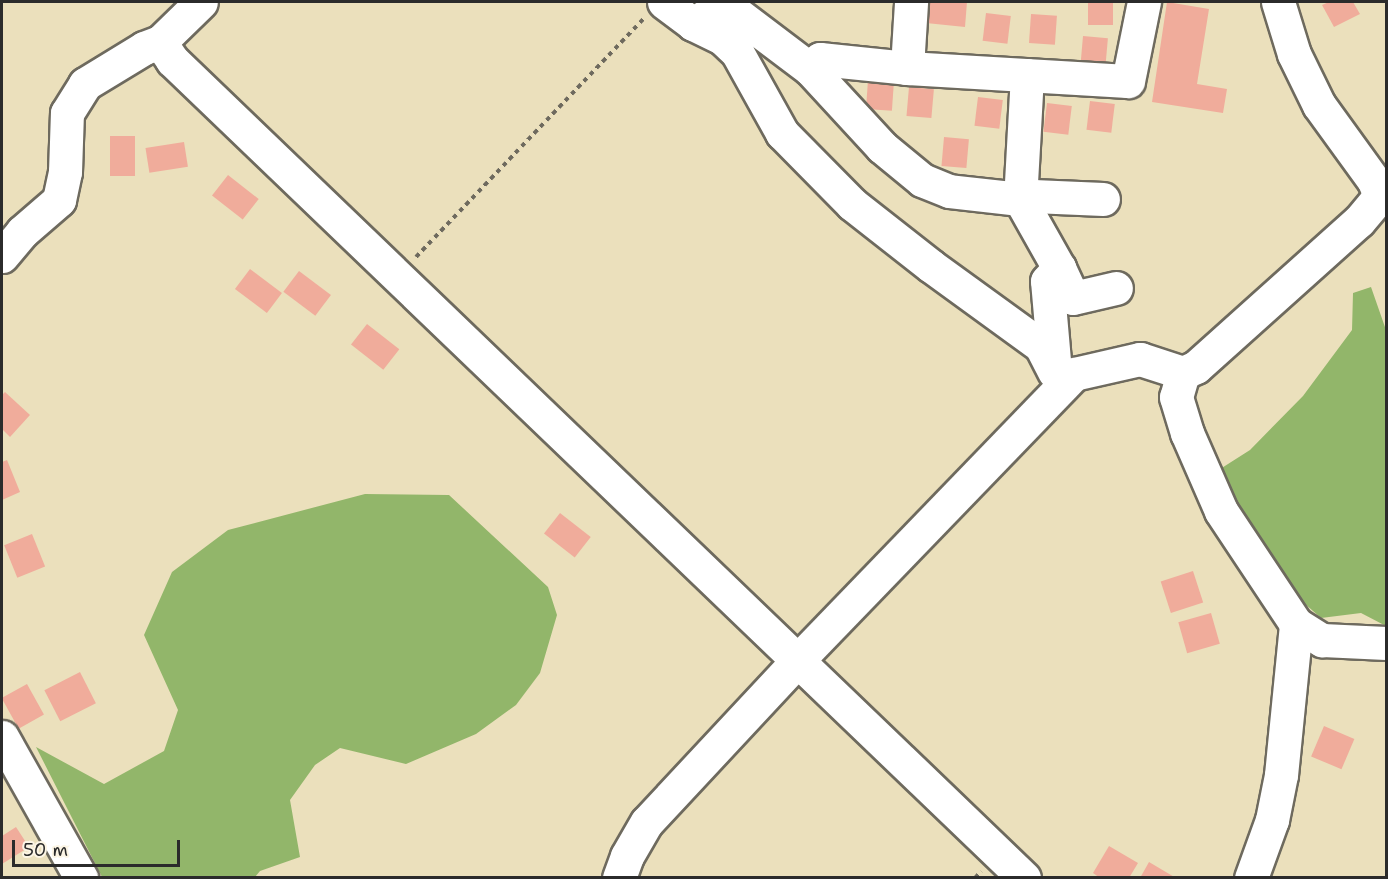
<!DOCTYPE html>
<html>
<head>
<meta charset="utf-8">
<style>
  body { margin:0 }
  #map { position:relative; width:1388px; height:879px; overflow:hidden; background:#ebe0bc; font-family:"Shantell Sans",sans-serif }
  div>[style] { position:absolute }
  .forest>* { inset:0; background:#92b66a }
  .building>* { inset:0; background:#f0ac9b; transform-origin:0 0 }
  .path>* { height:4px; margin-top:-2px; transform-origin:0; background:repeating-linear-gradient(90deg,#6e6a5e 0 4.5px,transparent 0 9px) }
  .roads { filter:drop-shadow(2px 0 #6e6a5e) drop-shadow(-2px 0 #6e6a5e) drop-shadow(0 2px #6e6a5e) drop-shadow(0 -2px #6e6a5e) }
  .minor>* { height:33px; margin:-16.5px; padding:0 16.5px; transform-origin:16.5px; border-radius:16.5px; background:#fff }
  span { translate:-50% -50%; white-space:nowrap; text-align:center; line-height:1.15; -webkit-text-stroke:4.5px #fcf5e5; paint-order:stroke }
  .frame { position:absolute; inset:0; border:3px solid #2b2b2b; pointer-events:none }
  .scale { position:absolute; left:12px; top:840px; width:168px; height:27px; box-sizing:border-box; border:3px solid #2b2b2b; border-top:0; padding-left:8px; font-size:18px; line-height:21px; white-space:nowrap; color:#2b2b2b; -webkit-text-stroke:4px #fcf5e5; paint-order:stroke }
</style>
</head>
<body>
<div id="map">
  <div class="forest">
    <i style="clip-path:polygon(1371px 287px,1386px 330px,1386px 626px,1361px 613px,1321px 618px,1296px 596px,1246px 533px,1217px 471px,1250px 450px,1303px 396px,1352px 330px,1353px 293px)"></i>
    <i style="clip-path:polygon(365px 494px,449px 495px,548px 587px,557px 615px,540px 673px,516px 705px,476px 734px,406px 764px,340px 748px,315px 765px,290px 800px,300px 857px,260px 871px,255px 877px,102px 877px,36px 747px,104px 784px,164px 751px,178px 710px,144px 635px,172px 572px,228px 530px)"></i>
  </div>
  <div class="building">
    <i style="clip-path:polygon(928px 2px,967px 2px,965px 27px,926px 23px)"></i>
    <i style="left:1088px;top:2px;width:25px;height:23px"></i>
    <i style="clip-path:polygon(1167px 2px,1209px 9px,1197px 84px,1227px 89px,1223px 113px,1152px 102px)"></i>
    <i style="clip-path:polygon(1329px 2px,1353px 2px,1360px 14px,1334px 27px,1322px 5px)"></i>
    <i style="left:986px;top:13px;width:25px;height:28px;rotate:7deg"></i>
    <i style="left:1031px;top:14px;width:26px;height:29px;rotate:4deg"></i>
    <i style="left:1083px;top:36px;width:25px;height:29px;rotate:5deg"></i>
    <i style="left:868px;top:80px;width:26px;height:29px;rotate:4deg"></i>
    <i style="left:909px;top:87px;width:25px;height:29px;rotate:5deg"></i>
    <i style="left:978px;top:97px;width:25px;height:29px;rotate:7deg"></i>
    <i style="left:1090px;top:101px;width:25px;height:29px;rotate:7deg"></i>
    <i style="left:1047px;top:103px;width:25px;height:29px;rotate:7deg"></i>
    <i style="left:110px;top:136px;width:25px;height:40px"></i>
    <i style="left:944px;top:137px;width:25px;height:29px;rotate:5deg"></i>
    <i style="left:184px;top:142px;width:25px;height:39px;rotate:81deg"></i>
    <i style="left:228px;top:175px;width:39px;height:26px;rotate:38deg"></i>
    <i style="left:250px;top:269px;width:40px;height:25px;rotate:37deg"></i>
    <i style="left:299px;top:271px;width:40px;height:26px;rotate:37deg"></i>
    <i style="left:367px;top:324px;width:41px;height:26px;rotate:38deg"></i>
    <i style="clip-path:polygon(5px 392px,30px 415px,10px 437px,2px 429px,2px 395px)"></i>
    <i style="clip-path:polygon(7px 460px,20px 492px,2px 500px,2px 462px)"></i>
    <i style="left:560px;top:513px;width:39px;height:26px;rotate:38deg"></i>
    <i style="left:32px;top:534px;width:35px;height:30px;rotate:68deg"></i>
    <i style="left:1193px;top:571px;width:33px;height:34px;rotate:72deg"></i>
    <i style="left:1211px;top:613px;width:32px;height:34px;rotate:74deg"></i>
    <i style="left:80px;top:672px;width:35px;height:40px;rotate:63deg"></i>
    <i style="left:27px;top:684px;width:35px;height:29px;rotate:61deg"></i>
    <i style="left:1324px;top:726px;width:33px;height:33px;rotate:23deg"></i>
    <i style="clip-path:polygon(16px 827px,29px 847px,2px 864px,2px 836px)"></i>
    <i style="clip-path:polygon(1109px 846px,1138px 863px,1129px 878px,1100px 878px,1093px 873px)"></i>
    <i style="clip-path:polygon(1149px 862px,1176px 878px,1140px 878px)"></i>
  </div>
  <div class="path">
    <i style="left:416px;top:257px;width:332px;rotate:-46.3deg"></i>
    <i style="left:975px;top:878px;width:9px;rotate:-49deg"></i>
  </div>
  <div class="roads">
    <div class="minor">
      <i style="left:664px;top:2px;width:36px;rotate:37deg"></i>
      <i style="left:693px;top:24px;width:32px;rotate:26deg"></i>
      <i style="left:722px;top:38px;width:21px;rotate:43deg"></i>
      <i style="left:737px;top:52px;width:93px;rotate:60.9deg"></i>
      <i style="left:782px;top:133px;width:100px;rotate:45.4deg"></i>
      <i style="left:852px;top:204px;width:100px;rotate:38.1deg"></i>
      <i style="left:931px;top:266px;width:136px;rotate:36deg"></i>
      <i style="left:1041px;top:346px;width:29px;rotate:63deg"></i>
      <i style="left:1278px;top:2px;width:54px;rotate:72.9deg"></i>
      <i style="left:1294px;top:54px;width:57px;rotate:63.9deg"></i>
      <i style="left:1319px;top:105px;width:94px;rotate:54.1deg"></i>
      <i style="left:1374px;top:181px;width:16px;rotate:68deg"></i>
      <i style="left:693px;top:24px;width:37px;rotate:-33deg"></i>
      <i style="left:724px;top:4px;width:108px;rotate:37.1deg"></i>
      <i style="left:160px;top:42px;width:22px;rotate:56deg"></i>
      <i style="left:172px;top:60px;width:1181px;rotate:43.83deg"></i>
      <i style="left:907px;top:68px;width:66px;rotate:-86.5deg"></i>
      <i style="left:1027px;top:75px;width:124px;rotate:93.2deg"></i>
      <i style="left:1020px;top:199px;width:13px;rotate:-13deg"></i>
      <i style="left:1033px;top:196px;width:70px;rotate:2.5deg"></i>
      <i style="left:2px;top:256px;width:31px;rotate:-50deg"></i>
      <i style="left:22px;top:232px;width:49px;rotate:-40.9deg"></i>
      <i style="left:59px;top:200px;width:29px;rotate:-78deg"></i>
      <i style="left:65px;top:172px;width:59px;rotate:-88.1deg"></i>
      <i style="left:67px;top:113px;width:34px;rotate:-58deg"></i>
      <i style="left:85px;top:84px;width:69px;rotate:-31.4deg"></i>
      <i style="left:144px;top:48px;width:17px;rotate:-21deg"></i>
      <i style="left:160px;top:42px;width:57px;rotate:-44.3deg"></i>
      <i style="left:1059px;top:268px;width:33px;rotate:65deg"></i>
      <i style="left:1073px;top:298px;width:44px;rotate:-13.1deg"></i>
      <i style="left:1055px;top:372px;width:91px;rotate:-95deg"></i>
      <i style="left:1047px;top:281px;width:18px;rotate:-47deg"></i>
      <i style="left:1059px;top:268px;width:79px;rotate:-119.5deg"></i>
      <i style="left:1020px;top:199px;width:71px;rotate:-173.6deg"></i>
      <i style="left:949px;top:191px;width:29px;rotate:-158deg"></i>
      <i style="left:922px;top:180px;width:52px;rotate:-140.5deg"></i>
      <i style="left:882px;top:147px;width:106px;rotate:-132.7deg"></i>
      <i style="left:810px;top:69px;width:14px;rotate:-45deg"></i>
      <i style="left:820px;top:59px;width:87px;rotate:5.9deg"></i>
      <i style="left:907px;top:68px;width:221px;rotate:3.4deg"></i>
      <i style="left:1128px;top:81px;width:81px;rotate:-78.6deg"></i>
      <i style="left:1183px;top:373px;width:25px;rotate:106deg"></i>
      <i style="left:1176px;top:397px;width:38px;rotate:73deg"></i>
      <i style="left:1187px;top:433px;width:85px;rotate:66.4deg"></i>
      <i style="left:1221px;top:511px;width:136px;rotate:56.4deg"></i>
      <i style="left:1296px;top:624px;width:31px;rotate:32deg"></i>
      <i style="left:1322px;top:640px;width:64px;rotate:2.7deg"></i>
      <i style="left:2px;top:737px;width:162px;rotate:60.7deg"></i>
      <i style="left:619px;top:878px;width:23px;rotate:-70deg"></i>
      <i style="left:627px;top:856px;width:39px;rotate:-60deg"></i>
      <i style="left:647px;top:822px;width:220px;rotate:-47deg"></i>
      <i style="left:797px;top:661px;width:399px;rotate:-46deg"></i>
      <i style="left:1074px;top:374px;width:68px;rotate:-12.8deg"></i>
      <i style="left:1140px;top:359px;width:45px;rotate:18deg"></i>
      <i style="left:1183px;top:373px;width:14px;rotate:-25deg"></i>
      <i style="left:1196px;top:367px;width:219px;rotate:-41.9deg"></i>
      <i style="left:1359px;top:221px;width:33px;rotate:-50deg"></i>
      <i style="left:1251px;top:878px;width:62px;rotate:-70.1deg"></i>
      <i style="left:1272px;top:820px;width:46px;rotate:-78.7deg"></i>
      <i style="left:1281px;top:775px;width:152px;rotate:-84.3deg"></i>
    </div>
  </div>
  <div class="frame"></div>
  <div class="scale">50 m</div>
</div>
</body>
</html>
